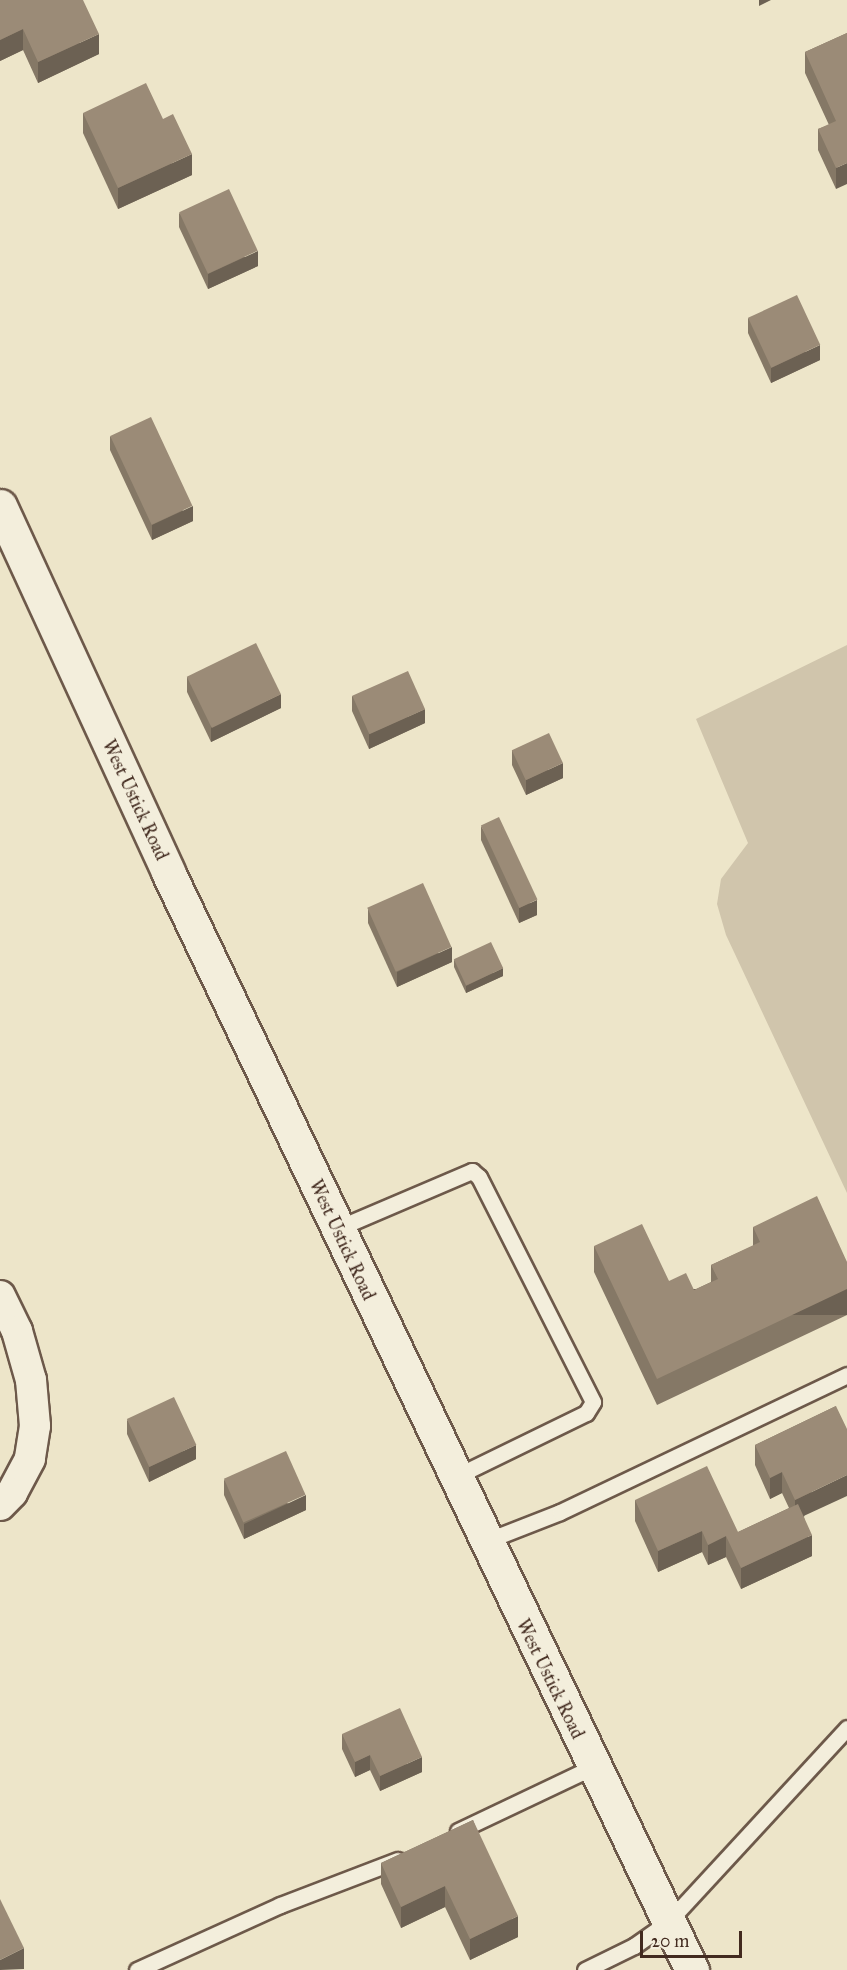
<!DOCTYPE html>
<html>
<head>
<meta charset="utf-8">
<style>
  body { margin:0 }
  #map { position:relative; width:847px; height:1970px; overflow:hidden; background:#ede5c9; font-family:"IM FELL Great Primer",serif }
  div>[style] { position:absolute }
  .green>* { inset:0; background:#d0c5ac }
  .roads { filter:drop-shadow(2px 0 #6d594a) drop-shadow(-2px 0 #6d594a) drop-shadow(0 2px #6d594a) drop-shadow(0 -2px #6d594a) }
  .lane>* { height:15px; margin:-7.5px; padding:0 7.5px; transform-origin:7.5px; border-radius:7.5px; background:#f3eedc }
  .street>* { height:30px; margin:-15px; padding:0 15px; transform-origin:15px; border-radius:15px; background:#f3eedc }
  .secondary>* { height:33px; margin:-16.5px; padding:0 16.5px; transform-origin:16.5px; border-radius:16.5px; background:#f3eedc }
  .wall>* { inset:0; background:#857866 }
  .shaded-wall>* { inset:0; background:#6c6153; transform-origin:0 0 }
  .building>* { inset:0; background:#9b8b77; transform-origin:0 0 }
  span { translate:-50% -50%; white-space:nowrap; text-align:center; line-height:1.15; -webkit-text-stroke:5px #f3eedc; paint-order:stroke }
  .street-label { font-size:18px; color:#422a1f }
  .scale { position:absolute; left:640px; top:1931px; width:102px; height:27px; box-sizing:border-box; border:3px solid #422a1f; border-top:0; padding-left:8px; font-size:18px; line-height:21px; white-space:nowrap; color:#422a1f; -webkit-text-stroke:4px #f3eedc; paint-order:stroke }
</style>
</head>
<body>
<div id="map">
  <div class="green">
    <i style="clip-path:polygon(847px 645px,847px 1193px,726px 935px,717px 904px,721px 879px,748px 843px,696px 719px)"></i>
  </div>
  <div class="roads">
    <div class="lane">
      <i style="left:336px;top:1229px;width:148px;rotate:-23.1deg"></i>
      <i style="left:472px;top:1171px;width:9px;rotate:41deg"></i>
      <i style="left:479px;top:1177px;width:252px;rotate:63.1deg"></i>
      <i style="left:593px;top:1402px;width:13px;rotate:122deg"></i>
      <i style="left:586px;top:1413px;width:146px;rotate:154deg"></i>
      <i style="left:486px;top:1541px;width:79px;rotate:-21.4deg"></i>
      <i style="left:560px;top:1512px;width:318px;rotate:-25.5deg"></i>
      <i style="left:458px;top:1831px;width:149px;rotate:-25.4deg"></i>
      <i style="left:137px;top:1970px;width:157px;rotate:-24.4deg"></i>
      <i style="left:280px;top:1905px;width:126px;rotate:-20.9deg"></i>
      <i style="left:585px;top:1970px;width:55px;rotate:-26.1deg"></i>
      <i style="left:634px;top:1946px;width:42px;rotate:-35.2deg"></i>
      <i style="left:668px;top:1922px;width:264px;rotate:-47.3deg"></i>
    </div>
    <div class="street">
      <i style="left:0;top:1296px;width:39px;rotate:64deg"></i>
      <i style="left:17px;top:1331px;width:51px;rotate:74.1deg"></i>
      <i style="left:31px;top:1380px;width:46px;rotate:85deg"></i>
      <i style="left:35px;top:1426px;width:33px;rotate:99deg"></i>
      <i style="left:30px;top:1459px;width:38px;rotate:118deg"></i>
      <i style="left:12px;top:1493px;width:17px;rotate:135deg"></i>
    </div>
    <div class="secondary">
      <i style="left:0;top:506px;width:403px;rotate:65.3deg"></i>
      <i style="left:168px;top:872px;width:1217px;rotate:64.49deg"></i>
    </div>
  </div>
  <div class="wall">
    <i style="clip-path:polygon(0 0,99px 54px,38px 83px,23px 50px,0 61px)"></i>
    <i style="clip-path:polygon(847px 33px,836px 189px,818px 150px,818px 129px,829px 125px,805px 73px,805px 52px)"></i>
    <i style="clip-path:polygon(83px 113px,192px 175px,118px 209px,83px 133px)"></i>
    <i style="clip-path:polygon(179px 213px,258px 266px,208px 289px,179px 227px)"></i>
    <i style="clip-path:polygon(748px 318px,820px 360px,771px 383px,748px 333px)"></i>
    <i style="clip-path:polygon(110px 436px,193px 521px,152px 540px,110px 450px)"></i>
    <i style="clip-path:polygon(187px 677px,281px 708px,211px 742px,187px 692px)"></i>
    <i style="clip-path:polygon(352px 696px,425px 723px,369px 749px,352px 711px)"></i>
    <i style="clip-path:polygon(512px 750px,563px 778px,526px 795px,512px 765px)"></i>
    <i style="clip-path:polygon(481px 826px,537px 915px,519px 923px,481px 840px)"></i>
    <i style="clip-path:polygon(368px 909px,452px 962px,397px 987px,368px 923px)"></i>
    <i style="clip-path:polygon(454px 960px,503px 976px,466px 993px,454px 967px)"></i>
    <i style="clip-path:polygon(753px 1227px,847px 1262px,847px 1315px,657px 1405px,594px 1272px,594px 1246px,669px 1281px,694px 1290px,711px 1282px,711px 1265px,753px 1246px)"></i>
    <i style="clip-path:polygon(836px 1406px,804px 1517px,812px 1556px,741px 1589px,726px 1557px,708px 1565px,702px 1552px,658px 1572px,635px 1521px,635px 1500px,738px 1532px,789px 1508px,782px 1493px,770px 1499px,755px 1465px,755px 1445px)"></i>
    <i style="clip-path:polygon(127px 1420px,196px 1459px,149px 1482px,127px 1434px)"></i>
    <i style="clip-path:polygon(224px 1480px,306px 1510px,244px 1539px,224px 1495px)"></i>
    <i style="clip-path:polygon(342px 1734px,422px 1772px,380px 1791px,370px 1770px,355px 1777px,342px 1749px)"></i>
    <i style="clip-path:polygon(473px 1820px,518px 1937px,470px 1960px,445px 1907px,401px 1928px,381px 1884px,381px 1863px)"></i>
  </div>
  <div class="shaded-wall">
    <i style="clip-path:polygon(759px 0,771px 0,759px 6px)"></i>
    <i style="clip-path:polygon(23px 29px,23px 50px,0 61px,0 40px)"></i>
    <i style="clip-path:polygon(99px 34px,99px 54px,38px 83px,38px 62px)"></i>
    <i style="clip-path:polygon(192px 154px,192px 175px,118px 209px,118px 188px)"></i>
    <i style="clip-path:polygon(847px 163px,847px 184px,836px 189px,836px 168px)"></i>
    <i style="clip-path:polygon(258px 251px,258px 266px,208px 289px,208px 274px)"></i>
    <i style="clip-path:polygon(820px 345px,820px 360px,771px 383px,771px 368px)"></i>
    <i style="clip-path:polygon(193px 506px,193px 521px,152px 540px,152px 525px)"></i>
    <i style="clip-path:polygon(281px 694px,281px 708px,211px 742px,211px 727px)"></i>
    <i style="clip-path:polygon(425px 709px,425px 723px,369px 749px,369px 734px)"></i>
    <i style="clip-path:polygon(563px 763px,563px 778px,526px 795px,526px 780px)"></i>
    <i style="clip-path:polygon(537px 900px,537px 915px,519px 923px,519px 908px)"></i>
    <i style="clip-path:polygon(452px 947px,452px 962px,397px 987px,397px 972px)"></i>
    <i style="clip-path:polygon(503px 968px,503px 976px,466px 993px,466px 986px)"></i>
    <i style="left:847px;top:1289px;width:26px;height:210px;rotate:90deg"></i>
    <i style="clip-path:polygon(196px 1445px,196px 1459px,149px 1482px,149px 1467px)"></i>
    <i style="clip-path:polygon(782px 1472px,782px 1493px,770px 1499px,770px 1478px)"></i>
    <i style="clip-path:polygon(847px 1475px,847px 1496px,795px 1520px,795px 1500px)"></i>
    <i style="clip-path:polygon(306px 1495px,306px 1510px,244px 1539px,244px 1524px)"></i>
    <i style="clip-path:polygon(702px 1531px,702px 1552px,658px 1572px,658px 1551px)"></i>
    <i style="clip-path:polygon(812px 1535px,812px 1556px,741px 1589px,741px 1568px)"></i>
    <i style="clip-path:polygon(726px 1536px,726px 1557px,708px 1565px,708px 1545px)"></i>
    <i style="clip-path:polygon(370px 1755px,370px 1770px,355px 1777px,355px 1762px)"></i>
    <i style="clip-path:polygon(422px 1757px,422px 1772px,380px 1791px,380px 1776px)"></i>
    <i style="clip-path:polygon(445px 1886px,445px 1907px,401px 1928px,401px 1907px)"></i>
    <i style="clip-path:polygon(518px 1916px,518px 1937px,470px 1960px,470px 1939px)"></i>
    <i style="clip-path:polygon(24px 1948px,24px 1969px,0 1970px,0 1960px)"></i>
  </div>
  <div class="building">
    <i style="clip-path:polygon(0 0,83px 0,99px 34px,38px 62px,23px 29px,0 40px)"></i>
    <i style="clip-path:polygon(847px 33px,847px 163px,836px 168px,818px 129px,836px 121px,805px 52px)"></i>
    <i style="clip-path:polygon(146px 83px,163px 119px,173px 114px,192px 154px,118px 188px,83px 113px)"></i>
    <i style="left:229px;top:189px;width:68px;height:55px;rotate:65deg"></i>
    <i style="left:797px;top:295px;width:55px;height:54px;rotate:65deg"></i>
    <i style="left:151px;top:417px;width:98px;height:45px;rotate:65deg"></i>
    <i style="left:256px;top:643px;width:57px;height:77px;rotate:64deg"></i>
    <i style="left:408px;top:671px;width:42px;height:61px;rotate:66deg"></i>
    <i style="left:549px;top:733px;width:33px;height:41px;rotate:65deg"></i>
    <i style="left:499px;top:817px;width:91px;height:20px;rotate:65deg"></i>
    <i style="left:423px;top:883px;width:70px;height:61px;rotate:66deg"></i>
    <i style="left:491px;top:942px;width:29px;height:41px;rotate:65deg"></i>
    <i style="clip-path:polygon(817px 1196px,847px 1262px,847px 1289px,657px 1379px,594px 1246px,642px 1224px,669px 1281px,686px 1273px,694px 1290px,718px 1279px,711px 1265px,760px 1242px,753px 1227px)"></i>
    <i style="left:174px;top:1397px;width:53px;height:52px;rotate:65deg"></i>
    <i style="clip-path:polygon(836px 1406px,847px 1429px,847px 1475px,795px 1500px,782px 1472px,770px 1478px,755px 1445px)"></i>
    <i style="left:286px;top:1451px;width:48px;height:68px;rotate:66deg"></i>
    <i style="clip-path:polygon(707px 1466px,738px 1532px,798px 1504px,812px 1535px,741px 1568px,726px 1536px,708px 1545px,702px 1531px,658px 1551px,635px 1500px)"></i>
    <i style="clip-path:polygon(400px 1708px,422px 1757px,380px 1776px,370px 1755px,355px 1762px,342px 1734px)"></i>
    <i style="clip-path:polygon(473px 1820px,518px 1916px,470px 1939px,445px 1886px,401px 1907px,381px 1863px)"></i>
    <i style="clip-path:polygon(0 1899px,24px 1948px,0 1960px)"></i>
  </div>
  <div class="street-label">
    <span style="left:135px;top:800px;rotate:65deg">West Ustick Road</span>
    <span style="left:342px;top:1240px;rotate:65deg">West Ustick Road</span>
    <span style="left:550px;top:1679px;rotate:64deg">West Ustick Road</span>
  </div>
  <div class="scale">20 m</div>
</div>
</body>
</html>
